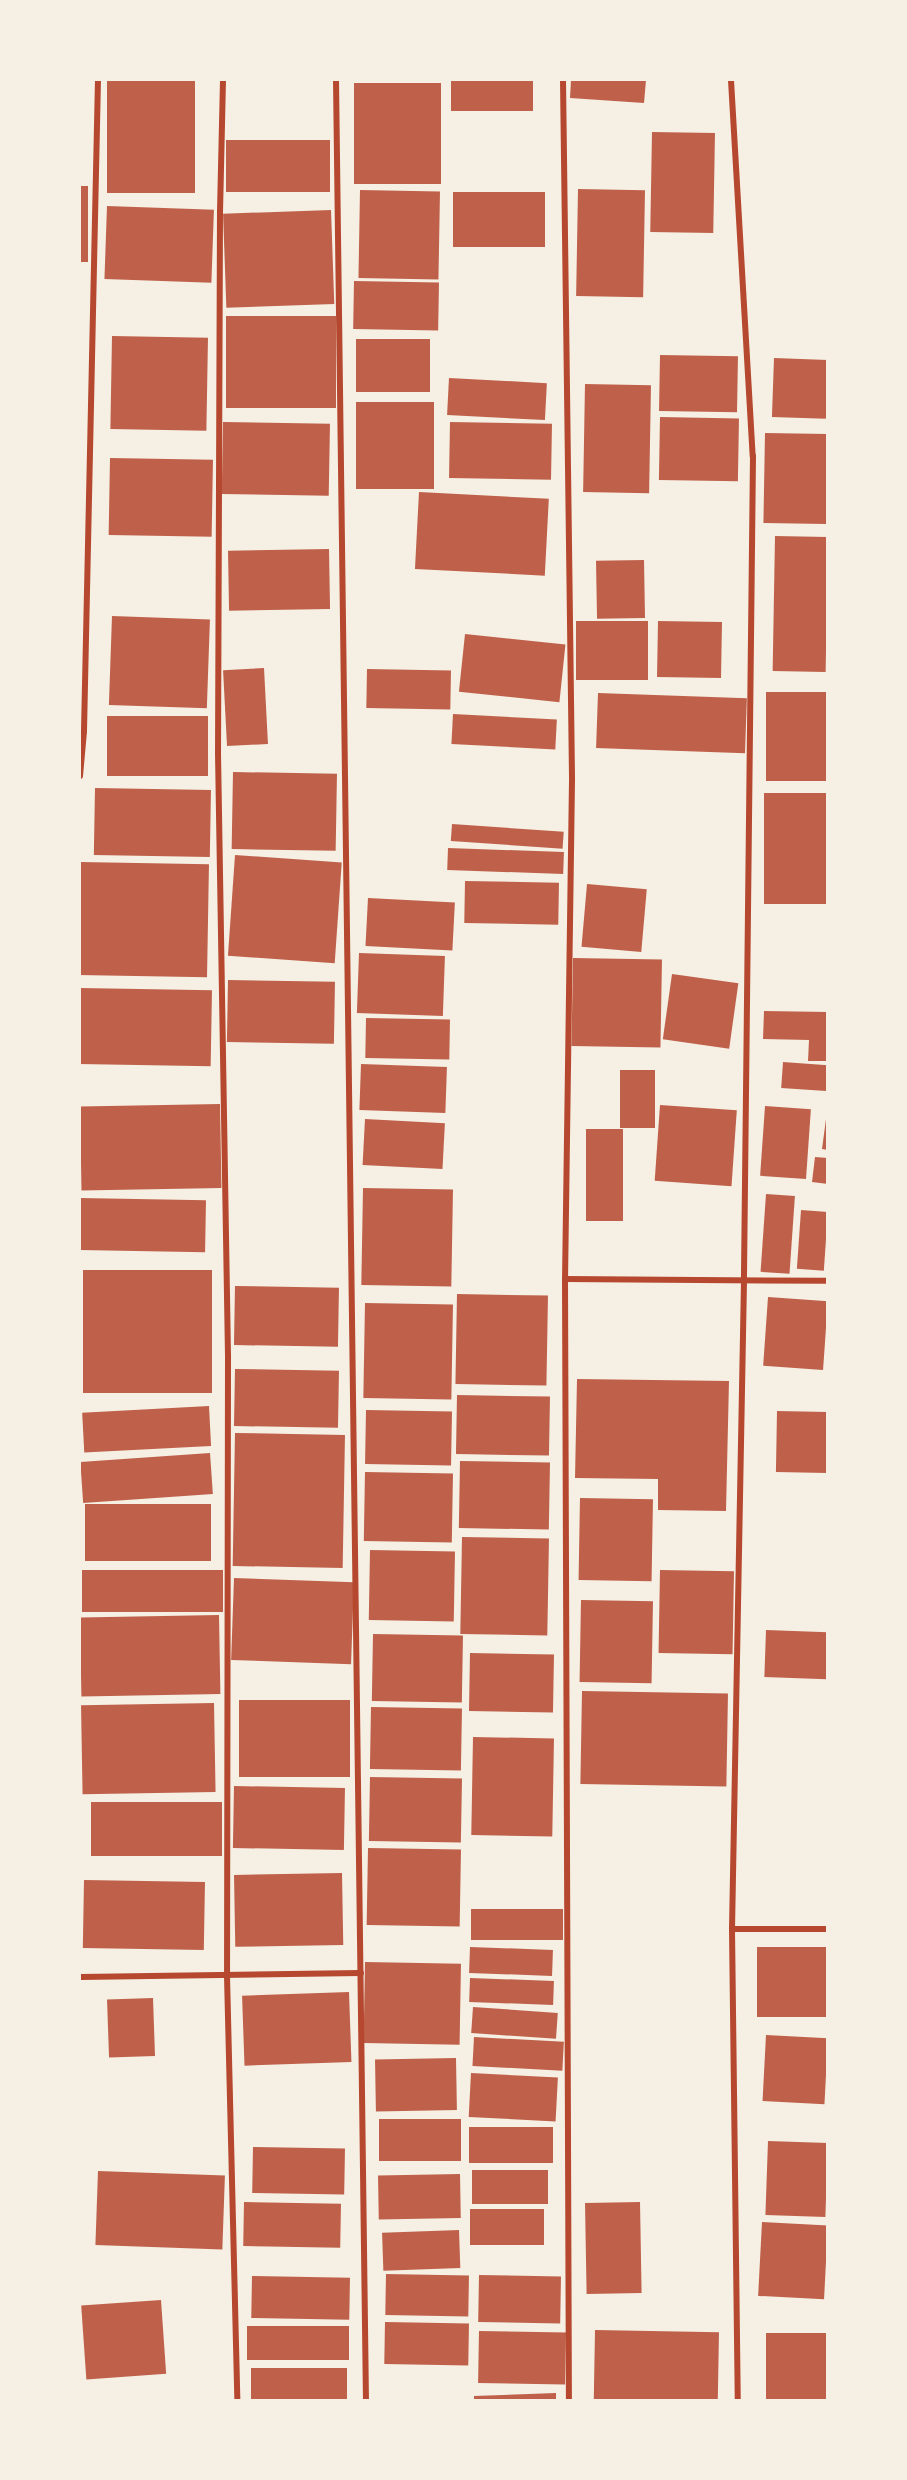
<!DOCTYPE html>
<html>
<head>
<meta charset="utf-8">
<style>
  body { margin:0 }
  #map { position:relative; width:907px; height:2480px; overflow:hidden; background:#f6efe4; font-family:"PT Serif",serif }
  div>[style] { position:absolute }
  .building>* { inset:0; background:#bf614a; transform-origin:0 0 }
  .minor>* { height:6px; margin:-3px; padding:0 3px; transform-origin:3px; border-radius:3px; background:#b5482f }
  span { translate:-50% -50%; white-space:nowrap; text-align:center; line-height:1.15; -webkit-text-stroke:4.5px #f6efe4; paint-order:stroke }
  .frame { position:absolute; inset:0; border:81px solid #f6efe4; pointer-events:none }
</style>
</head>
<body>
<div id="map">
  <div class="building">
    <i style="left:107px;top:80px;width:88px;height:113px"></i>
    <i style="left:451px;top:80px;width:82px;height:31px"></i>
    <i style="clip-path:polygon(571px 80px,646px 80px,644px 103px,570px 98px)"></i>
    <i style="left:441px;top:83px;width:101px;height:87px;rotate:90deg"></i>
    <i style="left:652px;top:132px;width:63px;height:100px;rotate:1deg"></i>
    <i style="left:330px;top:140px;width:52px;height:104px;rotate:90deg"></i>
    <i style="left:80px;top:186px;width:8px;height:76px"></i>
    <i style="left:578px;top:189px;width:67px;height:107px;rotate:1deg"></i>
    <i style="left:360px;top:190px;width:80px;height:88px;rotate:1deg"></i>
    <i style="left:453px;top:192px;width:92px;height:55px"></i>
    <i style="left:107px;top:206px;width:107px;height:73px;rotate:2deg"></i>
    <i style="left:331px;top:210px;width:94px;height:108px;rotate:88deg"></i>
    <i style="left:354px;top:281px;width:85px;height:48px;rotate:1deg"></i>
    <i style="left:226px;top:316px;width:110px;height:92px"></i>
    <i style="left:112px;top:336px;width:96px;height:93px;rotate:1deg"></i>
    <i style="left:356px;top:339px;width:74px;height:53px"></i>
    <i style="left:660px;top:355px;width:78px;height:56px;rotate:1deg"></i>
    <i style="left:774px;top:358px;width:54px;height:59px;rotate:2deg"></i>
    <i style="left:449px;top:378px;width:98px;height:37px;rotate:3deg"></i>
    <i style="left:585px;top:384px;width:66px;height:108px;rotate:1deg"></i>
    <i style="left:434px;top:402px;width:87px;height:78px;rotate:90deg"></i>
    <i style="left:660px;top:417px;width:79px;height:63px;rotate:1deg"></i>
    <i style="left:223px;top:422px;width:107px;height:72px;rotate:1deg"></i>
    <i style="left:450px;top:422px;width:102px;height:56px;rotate:1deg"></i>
    <i style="left:765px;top:433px;width:63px;height:90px;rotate:1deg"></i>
    <i style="left:110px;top:458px;width:103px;height:77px;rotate:1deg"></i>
    <i style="left:419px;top:492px;width:130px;height:77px;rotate:3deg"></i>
    <i style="left:775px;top:536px;width:53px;height:135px;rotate:1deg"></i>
    <i style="left:329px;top:549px;width:60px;height:101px;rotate:89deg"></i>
    <i style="left:644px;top:560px;width:58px;height:48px;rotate:89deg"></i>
    <i style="left:112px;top:616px;width:98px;height:89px;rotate:2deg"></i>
    <i style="left:648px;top:621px;width:59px;height:72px;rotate:90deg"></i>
    <i style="left:658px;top:621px;width:64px;height:56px;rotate:1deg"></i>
    <i style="left:465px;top:634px;width:101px;height:58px;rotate:6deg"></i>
    <i style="left:264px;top:668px;width:76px;height:41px;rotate:87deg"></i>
    <i style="left:367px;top:669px;width:84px;height:39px;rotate:1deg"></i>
    <i style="left:766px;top:692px;width:62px;height:89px"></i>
    <i style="left:598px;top:693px;width:149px;height:55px;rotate:2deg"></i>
    <i style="left:453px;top:714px;width:104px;height:30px;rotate:3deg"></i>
    <i style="left:107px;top:716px;width:101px;height:60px"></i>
    <i style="left:233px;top:772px;width:104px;height:77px;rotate:1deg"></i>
    <i style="left:95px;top:788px;width:116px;height:67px;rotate:1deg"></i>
    <i style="left:764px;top:793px;width:64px;height:111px"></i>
    <i style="left:452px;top:824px;width:112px;height:17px;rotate:4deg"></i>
    <i style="left:448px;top:848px;width:116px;height:22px;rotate:2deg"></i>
    <i style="left:235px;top:855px;width:107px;height:101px;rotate:4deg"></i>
    <i style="left:80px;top:862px;width:129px;height:113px;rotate:1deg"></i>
    <i style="left:465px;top:881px;width:94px;height:42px;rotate:1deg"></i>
    <i style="left:587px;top:884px;width:60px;height:63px;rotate:5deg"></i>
    <i style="left:368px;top:898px;width:87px;height:48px;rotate:3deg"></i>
    <i style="left:359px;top:953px;width:86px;height:60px;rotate:2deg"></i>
    <i style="left:573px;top:958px;width:89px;height:88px;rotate:1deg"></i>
    <i style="left:672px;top:974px;width:67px;height:66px;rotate:8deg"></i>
    <i style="left:228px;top:980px;width:107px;height:62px;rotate:1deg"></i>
    <i style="left:80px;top:988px;width:132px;height:76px;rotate:1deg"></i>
    <i style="clip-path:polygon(764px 1011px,828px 1012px,828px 1061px,808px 1061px,809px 1040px,763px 1039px)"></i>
    <i style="left:366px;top:1018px;width:84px;height:40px;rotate:1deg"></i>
    <i style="left:783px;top:1062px;width:45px;height:26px;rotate:4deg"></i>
    <i style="left:361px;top:1064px;width:86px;height:46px;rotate:2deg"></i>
    <i style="left:620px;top:1070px;width:35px;height:58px"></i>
    <i style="left:220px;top:1104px;width:84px;height:140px;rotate:89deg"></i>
    <i style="left:660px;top:1105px;width:77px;height:76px;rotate:4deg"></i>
    <i style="left:765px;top:1106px;width:46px;height:70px;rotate:4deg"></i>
    <i style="left:365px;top:1119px;width:80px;height:46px;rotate:3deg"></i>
    <i style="clip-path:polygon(826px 1119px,828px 1119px,828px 1150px,822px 1149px)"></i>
    <i style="left:586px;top:1129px;width:37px;height:92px"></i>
    <i style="clip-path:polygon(815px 1157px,828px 1158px,828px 1184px,812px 1182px)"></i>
    <i style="left:363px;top:1188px;width:90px;height:97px;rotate:1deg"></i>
    <i style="left:766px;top:1194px;width:29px;height:78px;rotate:4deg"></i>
    <i style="left:80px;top:1198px;width:126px;height:52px;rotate:1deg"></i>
    <i style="left:801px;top:1210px;width:27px;height:59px;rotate:4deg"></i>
    <i style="left:83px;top:1270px;width:129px;height:123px"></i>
    <i style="left:235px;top:1286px;width:104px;height:59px;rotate:1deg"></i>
    <i style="left:457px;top:1294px;width:91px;height:90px;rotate:1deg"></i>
    <i style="left:768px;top:1297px;width:60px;height:69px;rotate:4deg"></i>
    <i style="left:365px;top:1303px;width:88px;height:95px;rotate:1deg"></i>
    <i style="left:235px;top:1369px;width:104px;height:57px;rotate:1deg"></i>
    <i style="clip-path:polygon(577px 1379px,729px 1381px,726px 1511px,658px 1510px,658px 1479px,575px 1478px)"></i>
    <i style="left:457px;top:1395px;width:93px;height:59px;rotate:1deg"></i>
    <i style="left:209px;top:1406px;width:40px;height:127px;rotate:87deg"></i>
    <i style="left:366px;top:1410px;width:86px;height:54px;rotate:1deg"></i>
    <i style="left:777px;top:1411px;width:51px;height:61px;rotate:1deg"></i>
    <i style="left:235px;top:1433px;width:110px;height:133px;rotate:1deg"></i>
    <i style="left:210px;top:1453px;width:41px;height:130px;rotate:86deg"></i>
    <i style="left:460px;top:1461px;width:90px;height:67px;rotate:1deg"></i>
    <i style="left:365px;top:1472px;width:88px;height:69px;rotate:1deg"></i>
    <i style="left:580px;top:1498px;width:73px;height:82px;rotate:1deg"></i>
    <i style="left:85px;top:1504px;width:126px;height:57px"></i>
    <i style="left:462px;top:1537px;width:87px;height:97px;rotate:1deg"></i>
    <i style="left:370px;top:1550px;width:85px;height:70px;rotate:1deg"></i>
    <i style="left:82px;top:1570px;width:141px;height:42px"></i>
    <i style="left:660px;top:1570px;width:74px;height:83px;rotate:1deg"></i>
    <i style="left:234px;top:1578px;width:120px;height:82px;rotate:2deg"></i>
    <i style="left:581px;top:1600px;width:72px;height:82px;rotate:1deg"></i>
    <i style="left:219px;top:1615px;width:79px;height:139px;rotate:89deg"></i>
    <i style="left:766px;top:1630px;width:62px;height:47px;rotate:2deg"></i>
    <i style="left:373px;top:1634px;width:90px;height:67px;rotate:1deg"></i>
    <i style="left:470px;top:1653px;width:84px;height:58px;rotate:1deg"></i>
    <i style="left:582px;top:1691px;width:146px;height:93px;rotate:1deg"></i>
    <i style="left:350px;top:1700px;width:77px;height:111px;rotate:90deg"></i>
    <i style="left:214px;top:1703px;width:89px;height:133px;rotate:89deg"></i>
    <i style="left:371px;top:1707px;width:91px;height:62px;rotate:1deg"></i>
    <i style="left:473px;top:1737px;width:81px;height:98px;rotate:1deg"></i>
    <i style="left:370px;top:1777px;width:92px;height:64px;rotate:1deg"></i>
    <i style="left:234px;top:1786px;width:111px;height:62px;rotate:1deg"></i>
    <i style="left:91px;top:1802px;width:131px;height:54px"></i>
    <i style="left:368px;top:1848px;width:93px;height:77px;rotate:1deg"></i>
    <i style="left:342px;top:1873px;width:72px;height:108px;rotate:89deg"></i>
    <i style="left:84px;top:1880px;width:121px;height:68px;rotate:1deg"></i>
    <i style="left:471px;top:1909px;width:92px;height:31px"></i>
    <i style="left:470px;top:1947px;width:83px;height:26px;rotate:2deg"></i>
    <i style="left:757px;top:1947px;width:71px;height:70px"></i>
    <i style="left:365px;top:1962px;width:96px;height:81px;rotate:1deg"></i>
    <i style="left:470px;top:1978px;width:84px;height:24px;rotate:2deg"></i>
    <i style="left:349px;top:1992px;width:70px;height:107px;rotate:88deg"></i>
    <i style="left:153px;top:1998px;width:58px;height:46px;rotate:88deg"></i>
    <i style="left:473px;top:2007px;width:85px;height:26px;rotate:4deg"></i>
    <i style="left:766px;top:2035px;width:62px;height:66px;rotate:3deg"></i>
    <i style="left:474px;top:2037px;width:90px;height:29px;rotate:3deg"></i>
    <i style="left:456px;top:2058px;width:52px;height:81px;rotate:89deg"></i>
    <i style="left:471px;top:2073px;width:87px;height:44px;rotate:3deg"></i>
    <i style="left:461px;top:2119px;width:42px;height:82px;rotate:90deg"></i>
    <i style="left:469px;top:2127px;width:84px;height:36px"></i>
    <i style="left:768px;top:2141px;width:60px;height:74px;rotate:2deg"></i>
    <i style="left:253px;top:2147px;width:92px;height:46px;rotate:1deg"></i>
    <i style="left:472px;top:2170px;width:76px;height:34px"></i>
    <i style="left:98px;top:2171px;width:127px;height:74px;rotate:2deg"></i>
    <i style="left:460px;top:2174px;width:44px;height:82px;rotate:89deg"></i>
    <i style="left:244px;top:2202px;width:97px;height:44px;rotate:1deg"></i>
    <i style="left:640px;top:2202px;width:91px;height:55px;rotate:89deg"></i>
    <i style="left:544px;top:2209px;width:36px;height:74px;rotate:90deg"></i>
    <i style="left:762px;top:2222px;width:66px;height:74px;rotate:3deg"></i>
    <i style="left:459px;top:2230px;width:38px;height:77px;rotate:88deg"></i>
    <i style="left:386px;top:2274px;width:83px;height:41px;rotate:1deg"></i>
    <i style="left:479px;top:2275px;width:82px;height:47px;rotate:1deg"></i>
    <i style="left:252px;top:2276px;width:98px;height:42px;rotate:1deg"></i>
    <i style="left:161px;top:2300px;width:74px;height:80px;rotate:86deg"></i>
    <i style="left:385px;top:2322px;width:84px;height:42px;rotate:1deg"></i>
    <i style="left:349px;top:2326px;width:34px;height:102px;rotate:90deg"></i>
    <i style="left:595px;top:2330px;width:124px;height:70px;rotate:1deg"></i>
    <i style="left:479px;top:2331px;width:87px;height:52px;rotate:1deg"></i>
    <i style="left:766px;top:2333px;width:62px;height:67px"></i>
    <i style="left:347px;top:2368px;width:32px;height:96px;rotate:90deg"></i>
    <i style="clip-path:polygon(556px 2393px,556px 2400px,474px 2400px,474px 2396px)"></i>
  </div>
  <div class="minor">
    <i style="left:223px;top:80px;width:133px;rotate:91.3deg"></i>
    <i style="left:220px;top:213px;width:540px;rotate:90.21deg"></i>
    <i style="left:218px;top:753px;width:606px;rotate:89.05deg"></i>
    <i style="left:228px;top:1359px;width:617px;rotate:90.09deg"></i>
    <i style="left:227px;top:1976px;width:424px;rotate:88.6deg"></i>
    <i style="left:336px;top:80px;width:2320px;rotate:89.26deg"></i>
    <i style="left:563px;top:80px;width:700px;rotate:89.26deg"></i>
    <i style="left:572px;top:780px;width:499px;rotate:90.8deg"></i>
    <i style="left:565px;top:1279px;width:1121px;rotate:89.8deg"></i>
    <i style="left:731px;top:80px;width:377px;rotate:86.7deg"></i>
    <i style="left:753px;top:456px;width:825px;rotate:90.63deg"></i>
    <i style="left:744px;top:1281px;width:648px;rotate:91.06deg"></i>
    <i style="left:732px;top:1929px;width:471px;rotate:89.3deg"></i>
    <i style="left:80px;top:776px;width:45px;rotate:-84.9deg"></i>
    <i style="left:84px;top:731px;width:651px;rotate:-88.77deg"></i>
    <i style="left:565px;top:1279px;width:263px;rotate:0.4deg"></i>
    <i style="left:732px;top:1929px;width:96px"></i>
    <i style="left:80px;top:1977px;width:281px;rotate:-0.8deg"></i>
  </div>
  <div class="frame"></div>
</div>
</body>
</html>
